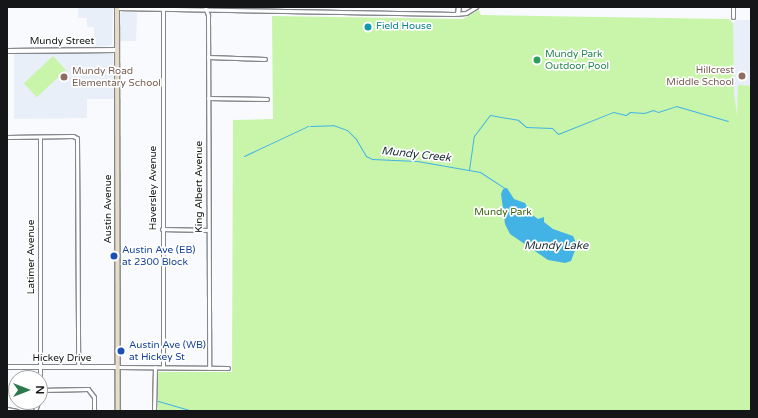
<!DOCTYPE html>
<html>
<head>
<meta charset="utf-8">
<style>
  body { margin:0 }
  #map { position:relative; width:758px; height:418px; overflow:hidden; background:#f8fafe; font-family:"Varela Round",sans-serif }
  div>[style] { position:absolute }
  .built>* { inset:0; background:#e8eff8 }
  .green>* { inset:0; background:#c9f5aa; transform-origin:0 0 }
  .water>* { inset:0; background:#42b3e4 }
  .stream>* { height:1px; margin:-0.5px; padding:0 0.5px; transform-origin:0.5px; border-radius:0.5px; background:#42b3e4 }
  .roads { filter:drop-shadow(1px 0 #84888d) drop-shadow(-1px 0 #84888d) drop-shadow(0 1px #84888d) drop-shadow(0 -1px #84888d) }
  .minor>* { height:3px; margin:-1.5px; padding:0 1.5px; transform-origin:1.5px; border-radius:1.5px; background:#fff }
  .tertiary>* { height:3.5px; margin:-1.75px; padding:0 1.75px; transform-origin:1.75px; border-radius:1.75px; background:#fff }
  .secondary>* { height:4px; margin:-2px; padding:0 2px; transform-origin:2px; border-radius:2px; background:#e9dcc7 }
  .dots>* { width:11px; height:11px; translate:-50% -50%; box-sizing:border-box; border:2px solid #fff; border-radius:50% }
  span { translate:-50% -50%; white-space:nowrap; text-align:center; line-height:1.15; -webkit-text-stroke:3.5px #fff; paint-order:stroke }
  .culture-label { font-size:10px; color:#0d838f }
  .left { translate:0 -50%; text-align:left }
  .street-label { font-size:10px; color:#151618 }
  .leisure-label { font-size:10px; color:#27864d }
  .education-label { font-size:10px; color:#785e54 }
  .right { translate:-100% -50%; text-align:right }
  .park-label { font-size:10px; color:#3a640b }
  .transit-label { font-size:10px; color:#164399 }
  .water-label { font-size:11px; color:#192c35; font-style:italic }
  .frame { position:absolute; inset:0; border:8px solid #151618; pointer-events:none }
  .north { position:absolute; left:8px; top:370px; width:40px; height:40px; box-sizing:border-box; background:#fff; border:1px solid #a1a2a3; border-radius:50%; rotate:90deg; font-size:11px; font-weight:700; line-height:16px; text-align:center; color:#151618 }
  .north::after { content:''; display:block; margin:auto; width:14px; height:18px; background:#2a7a4b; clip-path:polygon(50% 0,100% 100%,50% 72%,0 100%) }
</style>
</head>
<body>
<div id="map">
  <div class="built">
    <i style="clip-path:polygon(78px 7px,113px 7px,112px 45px,94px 47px,94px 27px,87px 27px,87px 18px,78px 18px)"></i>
    <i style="clip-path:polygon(123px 11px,137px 13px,136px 41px,120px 41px,120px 14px)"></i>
    <i style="clip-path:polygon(736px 20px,751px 20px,751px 130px,731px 130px,733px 23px)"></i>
    <i style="clip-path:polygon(69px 52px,113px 54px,114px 99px,87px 99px,87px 118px,14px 119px,14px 53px)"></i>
  </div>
  <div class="green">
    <i style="clip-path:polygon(479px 10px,481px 15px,729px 19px,733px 23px,734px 93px,737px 116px,738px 85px,751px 86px,751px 411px,158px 411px,158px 372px,232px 372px,233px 120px,273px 119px,272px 16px,463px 19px)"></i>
    <i style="left:53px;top:56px;width:19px;height:40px;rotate:47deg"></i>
  </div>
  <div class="water">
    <i style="clip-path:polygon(507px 188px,514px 199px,525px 203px,531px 214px,538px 219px,544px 217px,544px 222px,553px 229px,573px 236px,577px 245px,571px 261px,565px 263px,548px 260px,510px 234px,505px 224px,501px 194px,503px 189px)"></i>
  </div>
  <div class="stream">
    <i style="left:310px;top:126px;width:23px;rotate:-2deg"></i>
    <i style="left:333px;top:125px;width:15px;rotate:20deg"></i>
    <i style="left:347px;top:130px;width:13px;rotate:45deg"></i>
    <i style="left:356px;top:139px;width:20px;rotate:60deg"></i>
    <i style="left:366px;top:156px;width:7px;rotate:27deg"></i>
    <i style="left:372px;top:159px;width:45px;rotate:2.5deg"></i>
    <i style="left:417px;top:161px;width:64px;rotate:9.9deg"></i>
    <i style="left:480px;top:172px;width:30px;rotate:33deg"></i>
    <i style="left:244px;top:156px;width:71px;rotate:-25.1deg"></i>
    <i style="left:469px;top:170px;width:34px;rotate:-82deg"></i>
    <i style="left:474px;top:136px;width:26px;rotate:-53deg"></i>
    <i style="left:490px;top:115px;width:28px;rotate:10deg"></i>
    <i style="left:518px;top:120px;width:11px;rotate:41deg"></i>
    <i style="left:526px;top:127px;width:26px;rotate:2deg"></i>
    <i style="left:552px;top:128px;width:8px;rotate:45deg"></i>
    <i style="left:558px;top:134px;width:59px;rotate:-21.8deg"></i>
    <i style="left:613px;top:112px;width:13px;rotate:13deg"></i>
    <i style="left:626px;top:115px;width:5px;rotate:-37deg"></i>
    <i style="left:630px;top:112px;width:14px;rotate:4deg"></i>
    <i style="left:644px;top:113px;width:9px;rotate:-18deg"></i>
    <i style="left:653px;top:110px;width:5px;rotate:22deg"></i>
    <i style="left:658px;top:112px;width:19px;rotate:-18deg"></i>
    <i style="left:676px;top:106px;width:54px;rotate:16.1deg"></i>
    <i style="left:158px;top:401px;width:36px;rotate:16deg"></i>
  </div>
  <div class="roads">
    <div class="minor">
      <i style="left:205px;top:7px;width:9px;rotate:69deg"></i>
      <i style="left:208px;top:15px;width:353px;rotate:89.8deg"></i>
      <i style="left:733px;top:7px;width:10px;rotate:90deg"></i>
      <i style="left:117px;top:8px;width:337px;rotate:1deg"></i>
      <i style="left:454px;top:14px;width:12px;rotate:-5deg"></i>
      <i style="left:466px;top:13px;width:12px;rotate:-31deg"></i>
      <i style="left:163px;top:10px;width:357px;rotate:90deg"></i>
      <i style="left:208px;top:57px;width:57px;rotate:2deg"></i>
      <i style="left:208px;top:98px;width:59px;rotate:1deg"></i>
      <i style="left:7px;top:137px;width:66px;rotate:-0.9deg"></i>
      <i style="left:73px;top:136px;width:4px;rotate:27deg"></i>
      <i style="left:77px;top:138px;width:229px;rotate:89.7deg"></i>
      <i style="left:40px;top:137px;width:241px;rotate:90deg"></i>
      <i style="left:162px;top:229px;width:46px;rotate:1.2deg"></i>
      <i style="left:118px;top:367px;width:110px;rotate:0.5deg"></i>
      <i style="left:40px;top:390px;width:48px;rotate:-1.2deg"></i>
      <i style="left:88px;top:389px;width:10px;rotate:53deg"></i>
      <i style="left:94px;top:397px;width:14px;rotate:90deg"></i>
      <i style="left:7px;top:409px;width:10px;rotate:11deg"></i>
      <i style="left:35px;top:411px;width:9px;rotate:-72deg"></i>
      <i style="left:154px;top:411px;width:44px;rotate:-88.7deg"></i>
    </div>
    <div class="tertiary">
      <i style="left:458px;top:14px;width:7px;rotate:-82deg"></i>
      <i style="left:7px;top:51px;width:110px;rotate:-0.5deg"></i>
      <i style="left:7px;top:367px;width:111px"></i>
    </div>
    <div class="secondary">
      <i style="left:117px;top:7px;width:404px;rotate:89.9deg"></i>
    </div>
  </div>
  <div class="dots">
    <i style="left:368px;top:27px;background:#0f9aa8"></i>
    <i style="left:537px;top:60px;background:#2e9e5b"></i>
    <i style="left:742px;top:76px;background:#8d6e63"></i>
    <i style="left:64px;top:77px;background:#8d6e63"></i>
    <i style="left:114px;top:256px;background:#1a4fb4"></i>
    <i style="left:121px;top:351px;background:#1a4fb4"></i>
  </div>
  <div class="culture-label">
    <span class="left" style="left:376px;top:27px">Field House</span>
  </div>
  <div class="street-label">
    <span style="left:62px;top:42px">Mundy Street</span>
    <span style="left:200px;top:187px;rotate:-90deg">King Albert Avenue</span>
    <span style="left:154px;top:188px;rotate:-90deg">Haversley Avenue</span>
    <span style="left:109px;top:209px;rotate:-90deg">Austin Avenue</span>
    <span style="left:32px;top:257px;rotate:-90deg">Latimer Avenue</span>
    <span style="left:62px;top:359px">Hickey Drive</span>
  </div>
  <div class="leisure-label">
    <span class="left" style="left:545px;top:60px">Mundy Park<br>Outdoor Pool</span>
  </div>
  <div class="education-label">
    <span class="right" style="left:734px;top:76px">Hillcrest<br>Middle School</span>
    <span class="left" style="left:72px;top:77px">Mundy Road<br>Elementary School</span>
  </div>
  <div class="park-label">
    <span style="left:503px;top:213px">Mundy Park</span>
  </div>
  <div class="transit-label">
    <span class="left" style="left:122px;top:256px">Austin Ave (EB)<br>at 2300 Block</span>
    <span class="left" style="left:129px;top:351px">Austin Ave (WB)<br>at Hickey St</span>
  </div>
  <div class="water-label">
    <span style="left:416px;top:155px;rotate:6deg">Mundy Creek</span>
    <span style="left:556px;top:246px">Mundy Lake</span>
  </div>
  <div class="frame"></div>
  <div class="north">N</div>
</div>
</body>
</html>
